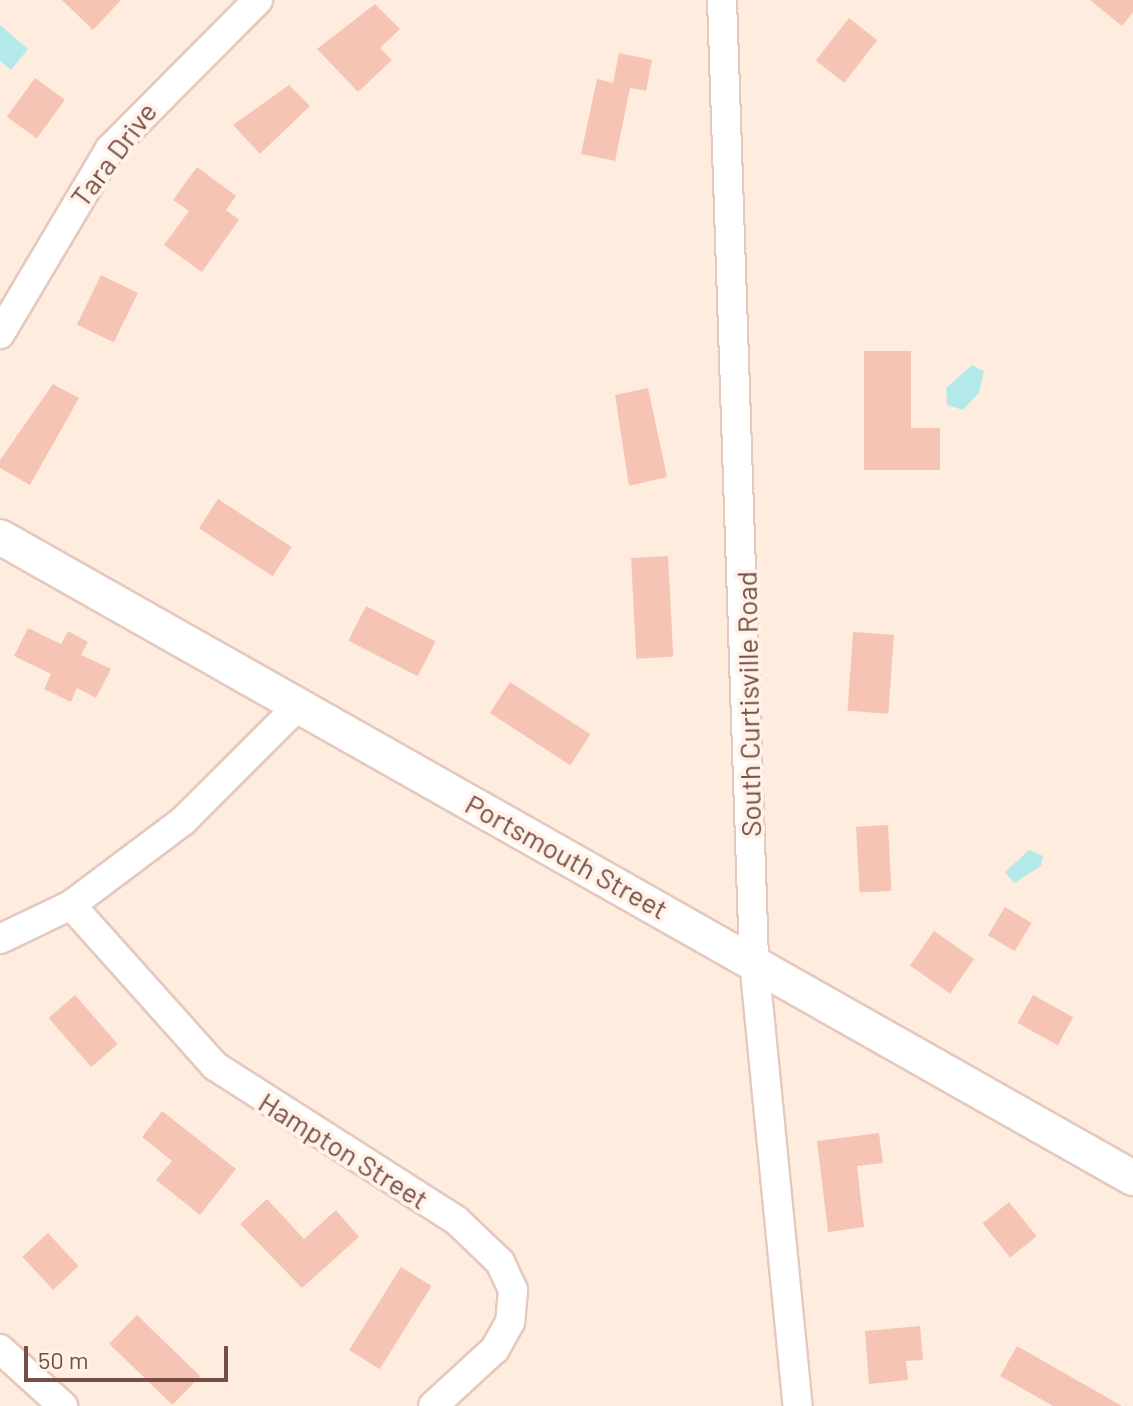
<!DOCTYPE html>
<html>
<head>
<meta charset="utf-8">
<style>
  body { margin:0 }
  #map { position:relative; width:1133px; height:1406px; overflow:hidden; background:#feeddf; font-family:Barlow,sans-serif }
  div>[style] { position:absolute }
  .water>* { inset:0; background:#b3e9e8 }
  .building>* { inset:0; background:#f6c4b5; transform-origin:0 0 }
  .roads { filter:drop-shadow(2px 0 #e5c9be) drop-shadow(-2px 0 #e5c9be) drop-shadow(0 2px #e5c9be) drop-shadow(0 -2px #e5c9be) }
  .minor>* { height:28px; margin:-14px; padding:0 14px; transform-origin:14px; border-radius:14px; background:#fff }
  .tertiary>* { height:34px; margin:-17px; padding:0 17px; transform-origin:17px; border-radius:17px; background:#fff }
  span { translate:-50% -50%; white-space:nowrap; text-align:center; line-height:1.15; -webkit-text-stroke:8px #fff2e8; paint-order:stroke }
  .street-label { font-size:28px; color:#774e45 }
  .scale { position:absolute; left:24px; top:1346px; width:204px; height:36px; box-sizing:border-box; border:4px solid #774e45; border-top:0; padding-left:10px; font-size:24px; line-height:28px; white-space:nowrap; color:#774e45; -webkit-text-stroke:6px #fff2e8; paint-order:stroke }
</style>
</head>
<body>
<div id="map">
  <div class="water">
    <i style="clip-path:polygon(0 25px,28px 49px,11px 70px,0 61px)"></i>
    <i style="clip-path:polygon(972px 365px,984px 371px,979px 393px,963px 410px,947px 405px,946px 388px)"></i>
    <i style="clip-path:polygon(1029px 850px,1043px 856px,1041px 866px,1014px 883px,1005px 872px)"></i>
  </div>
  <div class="building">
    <i style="clip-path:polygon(62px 0,121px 0,93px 30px)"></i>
    <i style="clip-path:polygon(1090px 0,1133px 0,1133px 12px,1122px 26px)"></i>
    <i style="clip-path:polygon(375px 4px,400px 29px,380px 48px,392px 60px,358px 92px,317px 49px)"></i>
    <i style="left:849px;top:18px;width:36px;height:54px;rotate:38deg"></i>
    <i style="clip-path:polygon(619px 53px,652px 60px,646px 91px,630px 88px,615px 161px,581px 154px,597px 79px,613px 83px)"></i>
    <i style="left:35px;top:78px;width:37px;height:48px;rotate:36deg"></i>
    <i style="clip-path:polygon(289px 85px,310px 106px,260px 154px,233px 125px)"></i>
    <i style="clip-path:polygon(197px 167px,236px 196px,226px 210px,239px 220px,202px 272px,164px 245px,189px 211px,173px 200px)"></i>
    <i style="left:101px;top:275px;width:41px;height:55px;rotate:26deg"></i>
    <i style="clip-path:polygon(864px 351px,911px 351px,911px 428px,940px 428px,940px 470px,864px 470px)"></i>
    <i style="clip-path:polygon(53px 384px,79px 398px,30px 485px,0 468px,0 460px)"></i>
    <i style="clip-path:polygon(648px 388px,667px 477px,629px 486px,615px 395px)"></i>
    <i style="left:218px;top:499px;width:88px;height:35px;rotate:33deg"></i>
    <i style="left:668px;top:556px;width:101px;height:37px;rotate:87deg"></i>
    <i style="left:366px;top:606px;width:78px;height:39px;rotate:27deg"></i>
    <i style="clip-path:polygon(28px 628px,61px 644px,68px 631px,88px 642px,81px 655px,111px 669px,96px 698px,77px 688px,71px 702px,44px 689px,51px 674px,14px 656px)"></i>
    <i style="left:853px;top:632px;width:41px;height:79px;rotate:4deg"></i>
    <i style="left:510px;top:682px;width:96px;height:37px;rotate:33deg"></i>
    <i style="left:888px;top:825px;width:66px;height:32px;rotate:87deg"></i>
    <i style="left:1005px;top:907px;width:31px;height:33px;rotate:31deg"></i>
    <i style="left:934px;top:931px;width:49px;height:42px;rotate:35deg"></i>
    <i style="left:75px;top:995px;width:65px;height:35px;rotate:49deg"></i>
    <i style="left:1033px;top:995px;width:46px;height:32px;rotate:29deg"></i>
    <i style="clip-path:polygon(162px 1111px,236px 1169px,200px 1215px,156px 1180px,172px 1161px,142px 1137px)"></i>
    <i style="clip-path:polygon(879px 1133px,883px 1163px,857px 1166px,864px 1227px,828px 1232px,817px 1141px)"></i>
    <i style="clip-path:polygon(267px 1199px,304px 1239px,336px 1210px,359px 1237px,302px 1288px,240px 1224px)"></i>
    <i style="left:1009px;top:1202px;width:44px;height:34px;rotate:51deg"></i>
    <i style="left:48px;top:1233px;width:45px;height:35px;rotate:47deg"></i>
    <i style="left:401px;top:1267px;width:36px;height:98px;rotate:32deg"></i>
    <i style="left:137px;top:1315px;width:88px;height:40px;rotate:44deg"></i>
    <i style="clip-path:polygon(920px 1326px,923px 1360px,906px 1361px,908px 1380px,869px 1384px,865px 1331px)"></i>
    <i style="clip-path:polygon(1017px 1346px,1122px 1406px,1053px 1406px,1000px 1376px)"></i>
  </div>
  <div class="roads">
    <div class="minor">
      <i style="left:722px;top:0;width:962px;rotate:88.09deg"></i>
      <i style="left:754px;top:961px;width:447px;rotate:84.4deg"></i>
      <i style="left:0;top:334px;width:215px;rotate:-59.3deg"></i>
      <i style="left:110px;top:149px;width:210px;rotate:-45.2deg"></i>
      <i style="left:71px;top:905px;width:216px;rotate:48.2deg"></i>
      <i style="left:215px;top:1066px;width:286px;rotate:32.6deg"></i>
      <i style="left:456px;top:1220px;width:61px;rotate:43.7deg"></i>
      <i style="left:500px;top:1262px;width:31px;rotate:65deg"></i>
      <i style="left:513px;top:1290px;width:32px;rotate:95deg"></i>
      <i style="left:510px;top:1322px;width:31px;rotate:119deg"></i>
      <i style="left:495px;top:1349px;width:84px;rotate:137.4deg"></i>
      <i style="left:0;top:939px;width:79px;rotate:-25.6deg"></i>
      <i style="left:71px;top:905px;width:140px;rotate:-36.9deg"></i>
      <i style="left:183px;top:821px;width:164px;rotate:-45deg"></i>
      <i style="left:0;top:1349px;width:85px;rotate:42.1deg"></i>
    </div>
    <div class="tertiary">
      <i style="left:0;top:537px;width:1302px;rotate:29.5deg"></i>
    </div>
  </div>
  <div class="street-label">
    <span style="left:113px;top:154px;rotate:-53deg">Tara Drive</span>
    <span style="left:748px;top:704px;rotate:-91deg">South Curtisville Road</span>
    <span style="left:567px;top:856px;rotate:29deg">Portsmouth Street</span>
    <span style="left:344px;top:1150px;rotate:32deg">Hampton Street</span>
  </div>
  <div class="scale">50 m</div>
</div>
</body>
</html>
